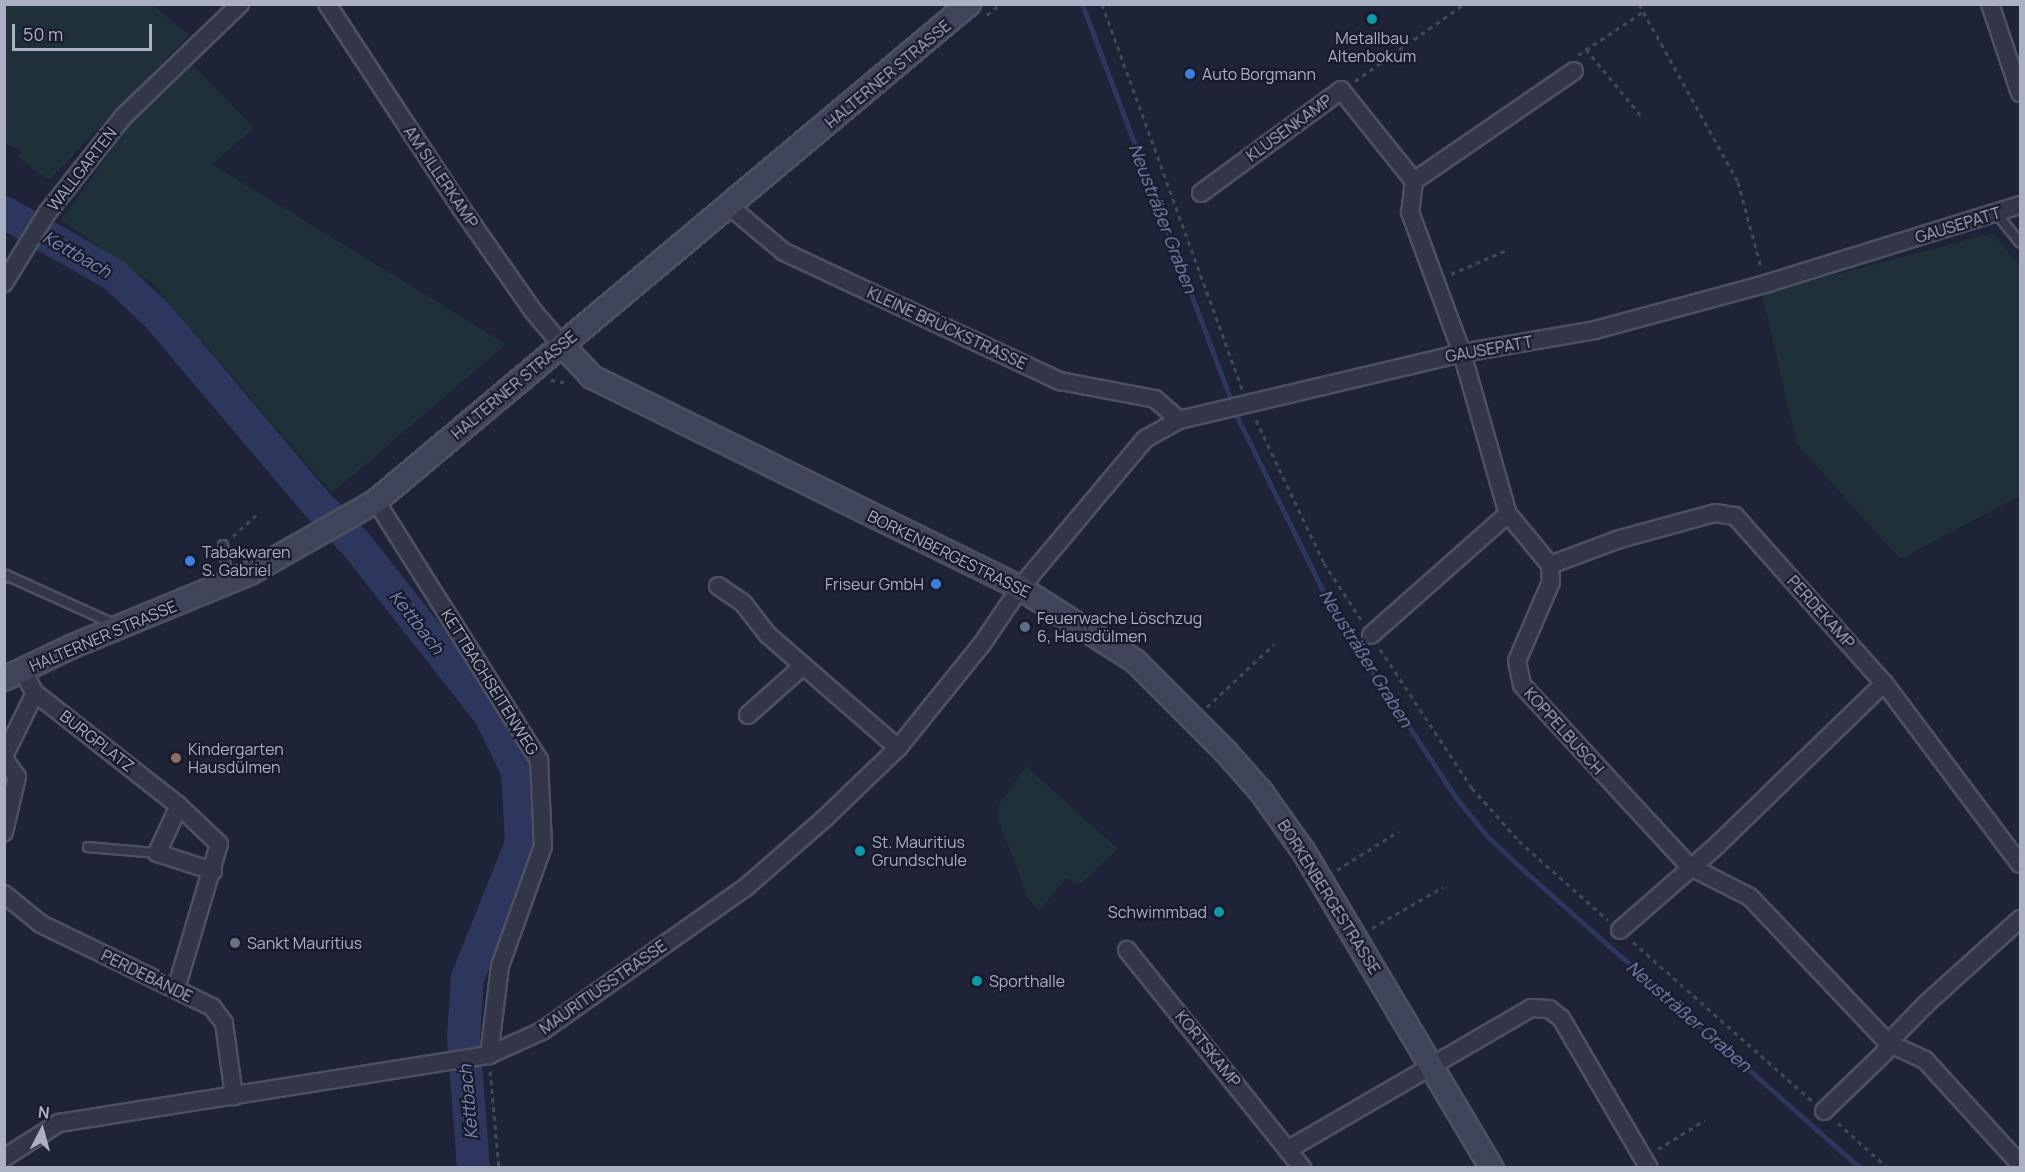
<!DOCTYPE html>
<html>
<head>
<meta charset="utf-8">
<style>
  body { margin:0 }
  #map { position:relative; width:2025px; height:1172px; overflow:hidden; background:#1e2337; font-family:Manrope,sans-serif }
  div>[style] { position:absolute }
  .green>* { inset:0; background:#203039 }
  .stream>* { height:5px; margin:-2.5px; padding:0 2.5px; transform-origin:2.5px; border-radius:2.5px; background:#2d365c }
  .river>* { height:33px; margin:-16.5px; padding:0 16.5px; transform-origin:16.5px; border-radius:16.5px; background:#2d365c }
  .path>* { height:3px; margin-top:-1.5px; transform-origin:0; background:repeating-linear-gradient(90deg,#3b4c53 0 4.5px,transparent 0 9px) }
  .roads { filter:drop-shadow(2px 0 #4c5063) drop-shadow(-2px 0 #4c5063) drop-shadow(0 2px #4c5063) drop-shadow(0 -2px #4c5063) }
  .lane>* { height:8px; margin:-4px; padding:0 4px; transform-origin:4px; border-radius:4px; background:#323648 }
  .street>* { height:16px; margin:-8px; padding:0 8px; transform-origin:8px; border-radius:8px; background:#323648 }
  .secondary>* { height:22px; margin:-11px; padding:0 11px; transform-origin:11px; border-radius:11px; background:#40445b }
  .dots>* { width:16px; height:16px; translate:-50% -50%; box-sizing:border-box; border:3px solid #181b2c; border-radius:50% }
  span { translate:-50% -50%; white-space:nowrap; text-align:center; line-height:1.15; -webkit-text-stroke:4.5px #181b2c; paint-order:stroke }
  .poi-label { font-size:16px; color:#acb0c5 }
  .left { translate:0 -50%; text-align:left }
  .right { translate:-100% -50%; text-align:right }
  .street-label { font-size:16px; color:#acb0c5 }
  .water-label { font-size:18px; color:#7a85b4; font-style:italic }
  .frame { position:absolute; inset:0; border:6px solid #acb0c5; pointer-events:none }
  .north { position:absolute; left:12px; top:1100px; width:60px; height:60px; -webkit-text-stroke:4px #181b2c; paint-order:stroke; rotate:6deg; font-size:16px; font-weight:700; line-height:24px; text-align:center; color:#acb0c5 }
  .north::after { content:''; display:block; margin:auto; width:21px; height:27px; background:#acb0c5; clip-path:polygon(50% 0,100% 100%,50% 72%,0 100%) }
  .scale { position:absolute; left:12px; top:24px; width:140px; height:27px; box-sizing:border-box; border:3px solid #acb0c5; border-top:0; padding-left:8px; font-size:18px; line-height:21px; white-space:nowrap; color:#acb0c5; -webkit-text-stroke:4px #181b2c; paint-order:stroke }
</style>
</head>
<body>
<div id="map">
  <div class="green">
    <i style="clip-path:polygon(5px 4px,153px 5px,189px 35px,49px 180px,18px 158px,21px 151px,5px 143px)"></i>
    <i style="clip-path:polygon(191px 63px,254px 128px,212px 164px,506px 344px,332px 493px,153px 284px,61px 220px,138px 114px)"></i>
    <i style="clip-path:polygon(1993px 233px,2020px 267px,2020px 496px,1900px 559px,1797px 444px,1762px 294px)"></i>
    <i style="clip-path:polygon(1026px 766px,1118px 849px,1079px 885px,1066px 878px,1039px 911px,1029px 900px,998px 818px,999px 805px)"></i>
  </div>
  <div class="stream">
    <i style="left:1082px;top:4px;width:446px;rotate:69.4deg"></i>
    <i style="left:1239px;top:421px;width:216px;rotate:63.7deg"></i>
    <i style="left:1335px;top:615px;width:221px;rotate:56.5deg"></i>
    <i style="left:1457px;top:799px;width:49px;rotate:50.8deg"></i>
    <i style="left:1488px;top:837px;width:57px;rotate:42.9deg"></i>
    <i style="left:1530px;top:876px;width:441px;rotate:41.5deg"></i>
  </div>
  <div class="river">
    <i style="left:4px;top:212px;width:125px;rotate:29.6deg"></i>
    <i style="left:113px;top:274px;width:62px;rotate:43deg"></i>
    <i style="left:158px;top:316px;width:245px;rotate:49.8deg"></i>
    <i style="left:316px;top:503px;width:57px;rotate:45.7deg"></i>
    <i style="left:356px;top:544px;width:217px;rotate:51.9deg"></i>
    <i style="left:490px;top:715px;width:62px;rotate:64.3deg"></i>
    <i style="left:517px;top:771px;width:72px;rotate:86.8deg"></i>
    <i style="left:521px;top:843px;width:144px;rotate:111.9deg"></i>
    <i style="left:467px;top:977px;width:60px;rotate:93.8deg"></i>
    <i style="left:463px;top:1037px;width:131px;rotate:85.6deg"></i>
  </div>
  <div class="path">
    <i style="left:1102px;top:4px;width:410px;rotate:70deg"></i>
    <i style="left:1639px;top:4px;width:204px;rotate:60.9deg"></i>
    <i style="left:1738px;top:182px;width:88px;rotate:74.9deg"></i>
    <i style="left:987px;top:15px;width:17px;rotate:-40deg"></i>
    <i style="left:1586px;top:49px;width:88px;rotate:50.5deg"></i>
    <i style="left:1578px;top:55px;width:79px;rotate:-33.7deg"></i>
    <i style="left:1355px;top:81px;width:133px;rotate:-35.2deg"></i>
    <i style="left:1451px;top:274px;width:63px;rotate:-23.3deg"></i>
    <i style="left:551px;top:380px;width:17px;rotate:10deg"></i>
    <i style="left:1256px;top:420px;width:158px;rotate:64.6deg"></i>
    <i style="left:1324px;top:563px;width:69px;rotate:56.8deg"></i>
    <i style="left:233px;top:536px;width:31px;rotate:-42deg"></i>
    <i style="left:1380px;top:649px;width:167px;rotate:56.5deg"></i>
    <i style="left:1472px;top:788px;width:71px;rotate:48.4deg"></i>
    <i style="left:1519px;top:841px;width:119px;rotate:41.6deg"></i>
    <i style="left:1207px;top:707px;width:92px;rotate:-43.2deg"></i>
    <i style="left:1337px;top:870px;width:73px;rotate:-32.2deg"></i>
    <i style="left:1372px;top:928px;width:82px;rotate:-30deg"></i>
    <i style="left:1633px;top:942px;width:239px;rotate:41.6deg"></i>
    <i style="left:490px;top:1071px;width:97px;rotate:84.7deg"></i>
    <i style="left:1838px;top:1123px;width:67px;rotate:42deg"></i>
    <i style="left:1658px;top:1149px;width:55px;rotate:-31.7deg"></i>
  </div>
  <div class="roads">
    <div class="lane">
      <i style="left:1996px;top:213px;width:38px;rotate:51deg"></i>
      <i style="left:223px;top:545px;width:35px;rotate:82deg"></i>
      <i style="left:4px;top:578px;width:4px;rotate:-56deg"></i>
      <i style="left:6px;top:575px;width:119px;rotate:24.4deg"></i>
      <i style="left:88px;top:847px;width:69px;rotate:5deg"></i>
    </div>
    <div class="street">
      <i style="left:327px;top:4px;width:244px;rotate:56.7deg"></i>
      <i style="left:461px;top:208px;width:126px;rotate:55deg"></i>
      <i style="left:533px;top:311px;width:45px;rotate:49.5deg"></i>
      <i style="left:1990px;top:4px;width:94px;rotate:71.4deg"></i>
      <i style="left:1574px;top:71px;width:194px;rotate:145.5deg"></i>
      <i style="left:1414px;top:181px;width:31px;rotate:97deg"></i>
      <i style="left:1410px;top:212px;width:150px;rotate:69.8deg"></i>
      <i style="left:1462px;top:353px;width:167px;rotate:74.1deg"></i>
      <i style="left:1508px;top:514px;width:66px;rotate:50.5deg"></i>
      <i style="left:1550px;top:565px;width:17px;rotate:87deg"></i>
      <i style="left:1551px;top:582px;width:86px;rotate:113.3deg"></i>
      <i style="left:1517px;top:661px;width:25px;rotate:78deg"></i>
      <i style="left:1522px;top:685px;width:246px;rotate:47.3deg"></i>
      <i style="left:1689px;top:866px;width:68px;rotate:26.9deg"></i>
      <i style="left:1750px;top:897px;width:201px;rotate:46.6deg"></i>
      <i style="left:1888px;top:1043px;width:41px;rotate:24.7deg"></i>
      <i style="left:1925px;top:1060px;width:141px;rotate:47.6deg"></i>
      <i style="left:1201px;top:193px;width:174px;rotate:-36.3deg"></i>
      <i style="left:1341px;top:90px;width:117px;rotate:51.3deg"></i>
      <i style="left:728px;top:205px;width:73px;rotate:40deg"></i>
      <i style="left:784px;top:252px;width:305px;rotate:25.1deg"></i>
      <i style="left:1060px;top:381px;width:97px;rotate:10.7deg"></i>
      <i style="left:1155px;top:399px;width:32px;rotate:41deg"></i>
      <i style="left:4px;top:283px;width:82px;rotate:-58.4deg"></i>
      <i style="left:47px;top:213px;width:122px;rotate:-51.6deg"></i>
      <i style="left:123px;top:117px;width:163px;rotate:-44deg"></i>
      <i style="left:376px;top:501px;width:306px;rotate:57.8deg"></i>
      <i style="left:539px;top:760px;width:86px;rotate:87.3deg"></i>
      <i style="left:543px;top:846px;width:127px;rotate:109.7deg"></i>
      <i style="left:500px;top:966px;width:90px;rotate:97deg"></i>
      <i style="left:1550px;top:565px;width:75px;rotate:-20.4deg"></i>
      <i style="left:1620px;top:539px;width:98px;rotate:-15.3deg"></i>
      <i style="left:1715px;top:513px;width:20px;rotate:9deg"></i>
      <i style="left:1735px;top:516px;width:224px;rotate:48.3deg"></i>
      <i style="left:1884px;top:683px;width:226px;rotate:53.1deg"></i>
      <i style="left:718px;top:586px;width:30px;rotate:34deg"></i>
      <i style="left:743px;top:603px;width:41px;rotate:52deg"></i>
      <i style="left:768px;top:635px;width:172px;rotate:41deg"></i>
      <i style="left:1371px;top:635px;width:183px;rotate:-41.5deg"></i>
      <i style="left:22px;top:670px;width:26px;rotate:61deg"></i>
      <i style="left:35px;top:693px;width:183px;rotate:38.1deg"></i>
      <i style="left:179px;top:806px;width:55px;rotate:43.5deg"></i>
      <i style="left:219px;top:844px;width:151px;rotate:106.5deg"></i>
      <i style="left:748px;top:715px;width:74px;rotate:-41.7deg"></i>
      <i style="left:4px;top:756px;width:70px;rotate:-63.8deg"></i>
      <i style="left:4px;top:759px;width:22px;rotate:54deg"></i>
      <i style="left:17px;top:777px;width:57px;rotate:103.3deg"></i>
      <i style="left:179px;top:806px;width:52px;rotate:115.1deg"></i>
      <i style="left:157px;top:853px;width:59px;rotate:17.8deg"></i>
      <i style="left:4px;top:894px;width:48px;rotate:39deg"></i>
      <i style="left:41px;top:924px;width:190px;rotate:25.9deg"></i>
      <i style="left:212px;top:1007px;width:20px;rotate:53deg"></i>
      <i style="left:224px;top:1023px;width:74px;rotate:82.2deg"></i>
      <i style="left:1620px;top:930px;width:123px;rotate:-41.1deg"></i>
      <i style="left:1713px;top:849px;width:238px;rotate:-44.1deg"></i>
      <i style="left:1127px;top:950px;width:280px;rotate:51.2deg"></i>
      <i style="left:1824px;top:1111px;width:85px;rotate:-44deg"></i>
      <i style="left:1885px;top:1052px;width:9px;rotate:-72deg"></i>
      <i style="left:1888px;top:1043px;width:54px;rotate:-45.7deg"></i>
      <i style="left:1926px;top:1004px;width:127px;rotate:-42.1deg"></i>
      <i style="left:1289px;top:1149px;width:280px;rotate:-30.2deg"></i>
      <i style="left:1531px;top:1008px;width:18px;rotate:3deg"></i>
      <i style="left:1549px;top:1009px;width:15px;rotate:37deg"></i>
      <i style="left:1561px;top:1018px;width:174px;rotate:59.6deg"></i>
      <i style="left:4px;top:1158px;width:65px;rotate:-32.5deg"></i>
      <i style="left:59px;top:1123px;width:435px;rotate:-9deg"></i>
      <i style="left:489px;top:1055px;width:58px;rotate:-24.4deg"></i>
      <i style="left:542px;top:1031px;width:250px;rotate:-35.2deg"></i>
      <i style="left:746px;top:887px;width:105px;rotate:-41.1deg"></i>
      <i style="left:825px;top:818px;width:101px;rotate:-43.8deg"></i>
      <i style="left:898px;top:748px;width:134px;rotate:-51.1deg"></i>
      <i style="left:982px;top:644px;width:68px;rotate:-55.8deg"></i>
      <i style="left:1020px;top:588px;width:194px;rotate:-50deg"></i>
      <i style="left:1145px;top:439px;width:39px;rotate:-29deg"></i>
      <i style="left:1179px;top:420px;width:291px;rotate:-13.3deg"></i>
      <i style="left:1462px;top:353px;width:135px;rotate:-9.8deg"></i>
      <i style="left:1595px;top:330px;width:176px;rotate:-15.1deg"></i>
      <i style="left:1765px;top:284px;width:267px;rotate:-17.2deg"></i>
    </div>
    <div class="secondary">
      <i style="left:562px;top:345px;width:44px;rotate:46.8deg"></i>
      <i style="left:592px;top:377px;width:477px;rotate:26.2deg"></i>
      <i style="left:1020px;top:588px;width:136px;rotate:32.4deg"></i>
      <i style="left:1135px;top:661px;width:129px;rotate:45deg"></i>
      <i style="left:1226px;top:752px;width:55px;rotate:48.7deg"></i>
      <i style="left:1262px;top:793px;width:72px;rotate:54.6deg"></i>
      <i style="left:1304px;top:852px;width:368px;rotate:59.3deg"></i>
      <i style="left:4px;top:679px;width:76px;rotate:-25.6deg"></i>
      <i style="left:73px;top:646px;width:191px;rotate:-22.4deg"></i>
      <i style="left:250px;top:573px;width:145px;rotate:-29.7deg"></i>
      <i style="left:376px;top:501px;width:774px;rotate:-39.97deg"></i>
    </div>
  </div>
  <div class="dots">
    <i style="left:1372px;top:19px;background:#0f9aa8"></i>
    <i style="left:1190px;top:74px;background:#3f7fe0"></i>
    <i style="left:190px;top:561px;background:#3f7fe0"></i>
    <i style="left:936px;top:584px;background:#3f7fe0"></i>
    <i style="left:1025px;top:627px;background:#5c6f8a"></i>
    <i style="left:176px;top:758px;background:#8d6e63"></i>
    <i style="left:860px;top:851px;background:#0f9aa8"></i>
    <i style="left:1219px;top:912px;background:#0f9aa8"></i>
    <i style="left:235px;top:943px;background:#6b7280"></i>
    <i style="left:977px;top:981px;background:#0f9aa8"></i>
  </div>
  <div class="poi-label">
    <span style="left:1372px;top:47px">Metallbau<br>Altenbokum</span>
    <span class="left" style="left:1202px;top:74px">Auto Borgmann</span>
    <span class="left" style="left:202px;top:561px">Tabakwaren<br>S. Gabriel</span>
    <span class="right" style="left:924px;top:584px">Friseur GmbH</span>
    <span class="left" style="left:1037px;top:627px">Feuerwache Löschzug<br>6, Hausdülmen</span>
    <span class="left" style="left:188px;top:758px">Kindergarten<br>Hausdülmen</span>
    <span class="left" style="left:872px;top:851px">St. Mauritius<br>Grundschule</span>
    <span class="right" style="left:1207px;top:912px">Schwimmbad</span>
    <span class="left" style="left:247px;top:943px">Sankt Mauritius</span>
    <span class="left" style="left:989px;top:981px">Sporthalle</span>
  </div>
  <div class="street-label">
    <span style="left:888px;top:74px;rotate:-40deg">HALTERNER STRASSE</span>
    <span style="left:1289px;top:128px;rotate:-36deg">KLUSENKAMP</span>
    <span style="left:82px;top:169px;rotate:-52deg">WALLGARTEN</span>
    <span style="left:441px;top:177px;rotate:56deg">AM SILLERKAMP</span>
    <span style="left:1958px;top:225px;rotate:-17deg">GAUSEPATT</span>
    <span style="left:947px;top:328px;rotate:25deg">KLEINE BRÜCKSTRASSE</span>
    <span style="left:1489px;top:349px;rotate:-10deg">GAUSEPATT</span>
    <span style="left:514px;top:385px;rotate:-40deg">HALTERNER STRASSE</span>
    <span style="left:949px;top:554px;rotate:26deg">BORKENBERGESTRASSE</span>
    <span style="left:1821px;top:612px;rotate:48deg">PERDEKAMP</span>
    <span style="left:103px;top:636px;rotate:-23deg">HALTERNER STRASSE</span>
    <span style="left:490px;top:682px;rotate:58deg">KETTBACHSEITENWEG</span>
    <span style="left:1564px;top:731px;rotate:48deg">KOPPELBUSCH</span>
    <span style="left:97px;top:741px;rotate:38deg">BURGPLATZ</span>
    <span style="left:1329px;top:897px;rotate:58deg">BORKENBERGESTRASSE</span>
    <span style="left:147px;top:976px;rotate:26deg">PERDEBÄNDE</span>
    <span style="left:603px;top:987px;rotate:-35deg">MAURITIUSSTRASSE</span>
    <span style="left:1208px;top:1049px;rotate:51deg">KORTSKAMP</span>
  </div>
  <div class="water-label">
    <span style="left:1163px;top:218px;rotate:69deg">Neusträßer Graben</span>
    <span style="left:77px;top:254px;rotate:30deg">Kettbach</span>
    <span style="left:417px;top:622px;rotate:52deg">Kettbach</span>
    <span style="left:1366px;top:658px;rotate:58deg">Neusträßer Graben</span>
    <span style="left:1689px;top:1016px;rotate:41deg">Neusträßer Graben</span>
    <span style="left:468px;top:1102px;rotate:-95deg">Kettbach</span>
  </div>
  <div class="frame"></div>
  <div class="north">N</div>
  <div class="scale">50 m</div>
</div>
</body>
</html>
